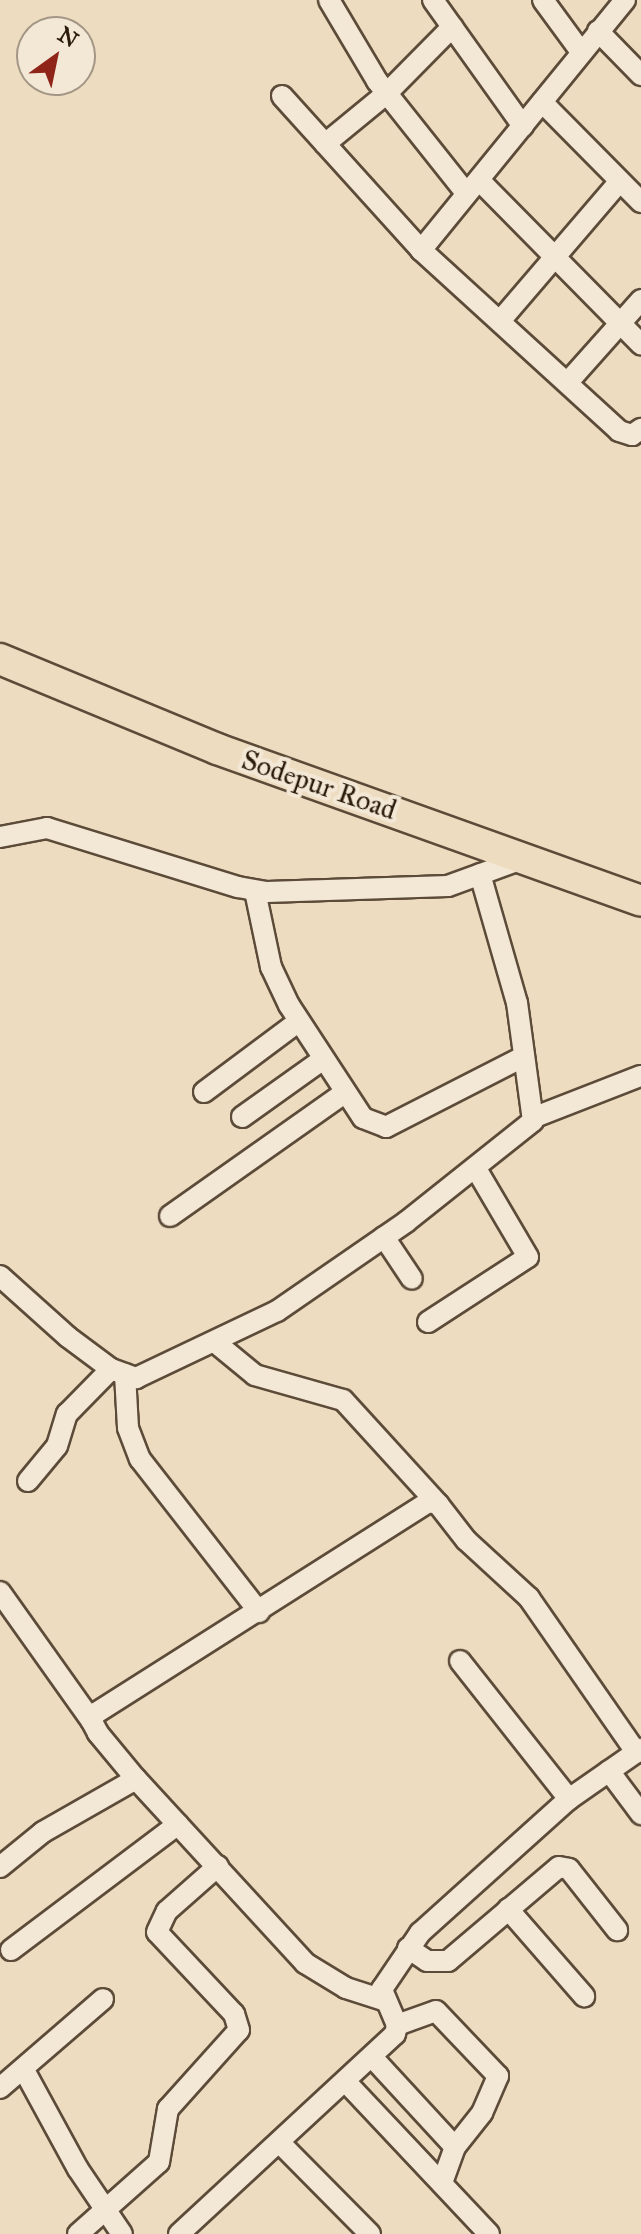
<!DOCTYPE html>
<html>
<head>
<meta charset="utf-8">
<style>
  body { margin:0 }
  #map { position:relative; width:641px; height:2234px; overflow:hidden; background:#eddcc0; font-family:"IM FELL Great Primer",serif }
  div>[style] { position:absolute }
  .roads { filter:drop-shadow(2px 0 #5c4b38) drop-shadow(-2px 0 #5c4b38) drop-shadow(0 2px #5c4b38) drop-shadow(0 -2px #5c4b38) }
  .minor>* { height:20px; margin:-10px; padding:0 10px; transform-origin:10px; border-radius:10px; background:#f3e8d6 }
  .primary>* { height:30px; margin:-15px; padding:0 15px; transform-origin:15px; border-radius:15px; background:#eddcc0 }
  span { translate:-50% -50%; white-space:nowrap; text-align:center; line-height:1.15; -webkit-text-stroke:8px #f3e8d6; paint-order:stroke }
  .street-label { font-size:28px; color:#2b1b0b }
  .north { position:absolute; left:16px; top:16px; width:80px; height:80px; box-sizing:border-box; background:#f3e8d6; border:2px solid #a39685; border-radius:50%; rotate:33deg; font-size:22px; font-weight:700; line-height:32px; text-align:center; color:#2b1b0b }
  .north::after { content:''; display:block; margin:auto; width:28px; height:36px; background:#8f2418; clip-path:polygon(50% 0,100% 100%,50% 72%,0 100%) }
</style>
</head>
<body>
<div id="map">
  <div class="roads">
    <div class="minor">
      <i style="left:329px;top:0;width:94px;rotate:59.3deg"></i>
      <i style="left:377px;top:81px;width:144px;rotate:51.5deg"></i>
      <i style="left:433px;top:0;width:155px;rotate:54.5deg"></i>
      <i style="left:543px;top:0;width:64px;rotate:53.8deg"></i>
      <i style="left:625px;top:0;width:323px;rotate:129.2deg"></i>
      <i style="left:421px;top:250px;width:268px;rotate:42.4deg"></i>
      <i style="left:619px;top:431px;width:14px;rotate:17deg"></i>
      <i style="left:632px;top:435px;width:11px;rotate:-34deg"></i>
      <i style="left:598px;top:31px;width:62px;rotate:45.7deg"></i>
      <i style="left:282px;top:96px;width:207px;rotate:47.9deg"></i>
      <i style="left:542px;top:102px;width:141px;rotate:45.3deg"></i>
      <i style="left:325px;top:144px;width:80px;rotate:-39.4deg"></i>
      <i style="left:387px;top:93px;width:93px;rotate:-45.4deg"></i>
      <i style="left:479px;top:180px;width:231px;rotate:45.4deg"></i>
      <i style="left:500px;top:321px;width:184px;rotate:-49.4deg"></i>
      <i style="left:568px;top:382px;width:110px;rotate:-48.3deg"></i>
      <i style="left:0;top:837px;width:48px;rotate:-10.8deg"></i>
      <i style="left:47px;top:828px;width:200px;rotate:17.2deg"></i>
      <i style="left:238px;top:887px;width:29px;rotate:10deg"></i>
      <i style="left:267px;top:892px;width:181px;rotate:-1.9deg"></i>
      <i style="left:448px;top:886px;width:82px;rotate:-20deg"></i>
      <i style="left:255px;top:891px;width:78px;rotate:78.1deg"></i>
      <i style="left:271px;top:967px;width:42px;rotate:64.7deg"></i>
      <i style="left:289px;top:1005px;width:135px;rotate:56.8deg"></i>
      <i style="left:363px;top:1118px;width:25px;rotate:21deg"></i>
      <i style="left:386px;top:1127px;width:154px;rotate:-27.1deg"></i>
      <i style="left:204px;top:1092px;width:117px;rotate:-36.7deg"></i>
      <i style="left:242px;top:1117px;width:98px;rotate:-35.5deg"></i>
      <i style="left:535px;top:1117px;width:113px;rotate:-21.3deg"></i>
      <i style="left:170px;top:1216px;width:212px;rotate:-35.2deg"></i>
      <i style="left:384px;top:1237px;width:50px;rotate:56.3deg"></i>
      <i style="left:0;top:1276px;width:91px;rotate:41.9deg"></i>
      <i style="left:68px;top:1337px;width:54px;rotate:36.7deg"></i>
      <i style="left:111px;top:1369px;width:27px;rotate:20deg"></i>
      <i style="left:136px;top:1378px;width:156px;rotate:-25.4deg"></i>
      <i style="left:277px;top:1311px;width:157px;rotate:-34.6deg"></i>
      <i style="left:406px;top:1222px;width:162px;rotate:-38.5deg"></i>
      <i style="left:533px;top:1121px;width:119px;rotate:-97.7deg"></i>
      <i style="left:517px;top:1003px;width:134px;rotate:-106deg"></i>
      <i style="left:428px;top:1322px;width:119px;rotate:-33deg"></i>
      <i style="left:528px;top:1257px;width:104px;rotate:-120.5deg"></i>
      <i style="left:216px;top:1343px;width:50px;rotate:39.4deg"></i>
      <i style="left:255px;top:1375px;width:91px;rotate:15.9deg"></i>
      <i style="left:343px;top:1400px;width:141px;rotate:47.6deg"></i>
      <i style="left:125px;top:1374px;width:54px;rotate:86.8deg"></i>
      <i style="left:128px;top:1428px;width:33px;rotate:69deg"></i>
      <i style="left:140px;top:1459px;width:194px;rotate:52.1deg"></i>
      <i style="left:28px;top:1481px;width:45px;rotate:-50.4deg"></i>
      <i style="left:57px;top:1446px;width:34px;rotate:-73deg"></i>
      <i style="left:67px;top:1414px;width:63px;rotate:-45.6deg"></i>
      <i style="left:0;top:1592px;width:157px;rotate:54.6deg"></i>
      <i style="left:460px;top:1661px;width:176px;rotate:51.7deg"></i>
      <i style="left:609px;top:1771px;width:54px;rotate:53.3deg"></i>
      <i style="left:136px;top:1779px;width:250px;rotate:47.4deg"></i>
      <i style="left:305px;top:1963px;width:48px;rotate:31.4deg"></i>
      <i style="left:346px;top:1988px;width:40px;rotate:18deg"></i>
      <i style="left:0;top:1867px;width:55px;rotate:-39.1deg"></i>
      <i style="left:43px;top:1832px;width:107px;rotate:-29.7deg"></i>
      <i style="left:136px;top:1779px;width:60px;rotate:-129.6deg"></i>
      <i style="left:98px;top:1733px;width:15px;rotate:-118deg"></i>
      <i style="left:91px;top:1720px;width:9px;rotate:-54deg"></i>
      <i style="left:96px;top:1713px;width:394px;rotate:-32.4deg"></i>
      <i style="left:429px;top:1502px;width:9px;rotate:13deg"></i>
      <i style="left:438px;top:1504px;width:46px;rotate:52.1deg"></i>
      <i style="left:466px;top:1540px;width:86px;rotate:42.6deg"></i>
      <i style="left:529px;top:1598px;width:188px;rotate:55.2deg"></i>
      <i style="left:508px;top:1909px;width:116px;rotate:48.9deg"></i>
      <i style="left:408px;top:1948px;width:23px;rotate:34deg"></i>
      <i style="left:427px;top:1961px;width:21px"></i>
      <i style="left:448px;top:1961px;width:145px;rotate:-40.3deg"></i>
      <i style="left:559px;top:1867px;width:10px;rotate:11deg"></i>
      <i style="left:569px;top:1869px;width:78px;rotate:51.8deg"></i>
      <i style="left:11px;top:1950px;width:209px;rotate:-37deg"></i>
      <i style="left:397px;top:2025px;width:41px;rotate:-19.7deg"></i>
      <i style="left:436px;top:2011px;width:90px;rotate:46.4deg"></i>
      <i style="left:498px;top:2076px;width:40px;rotate:113.4deg"></i>
      <i style="left:482px;top:2113px;width:43px;rotate:128.5deg"></i>
      <i style="left:455px;top:2147px;width:38px;rotate:110deg"></i>
      <i style="left:372px;top:2057px;width:122px;rotate:47.3deg"></i>
      <i style="left:24px;top:2070px;width:113px;rotate:61.4deg"></i>
      <i style="left:78px;top:2169px;width:78px;rotate:55.9deg"></i>
      <i style="left:345px;top:2081px;width:210px;rotate:46.7deg"></i>
      <i style="left:0;top:2088px;width:136px;rotate:-40.8deg"></i>
      <i style="left:280px;top:2143px;width:128px;rotate:45.3deg"></i>
      <i style="left:78px;top:2234px;width:108px;rotate:-41.6deg"></i>
      <i style="left:159px;top:2162px;width:54px;rotate:-80.4deg"></i>
      <i style="left:168px;top:2109px;width:106px;rotate:-48.1deg"></i>
      <i style="left:239px;top:2030px;width:17px;rotate:-107deg"></i>
      <i style="left:234px;top:2014px;width:112px;rotate:-133.2deg"></i>
      <i style="left:157px;top:1932px;width:23px;rotate:-65deg"></i>
      <i style="left:167px;top:1911px;width:68px;rotate:-41.4deg"></i>
      <i style="left:179px;top:2234px;width:294px;rotate:-42.8deg"></i>
      <i style="left:395px;top:2034px;width:9px;rotate:-77deg"></i>
      <i style="left:397px;top:2025px;width:39px;rotate:-113deg"></i>
      <i style="left:382px;top:1989px;width:68px;rotate:-55.8deg"></i>
      <i style="left:420px;top:1933px;width:200px;rotate:-42deg"></i>
      <i style="left:569px;top:1799px;width:88px;rotate:-34.8deg"></i>
    </div>
    <div class="primary">
      <i style="left:0;top:659px;width:235px;rotate:22.5deg"></i>
      <i style="left:217px;top:749px;width:450px;rotate:19.7deg"></i>
    </div>
  </div>
  <div class="street-label">
    <span style="left:319px;top:785px;rotate:19deg">Sodepur Road</span>
  </div>
  <div class="north">N</div>
</div>
</body>
</html>
